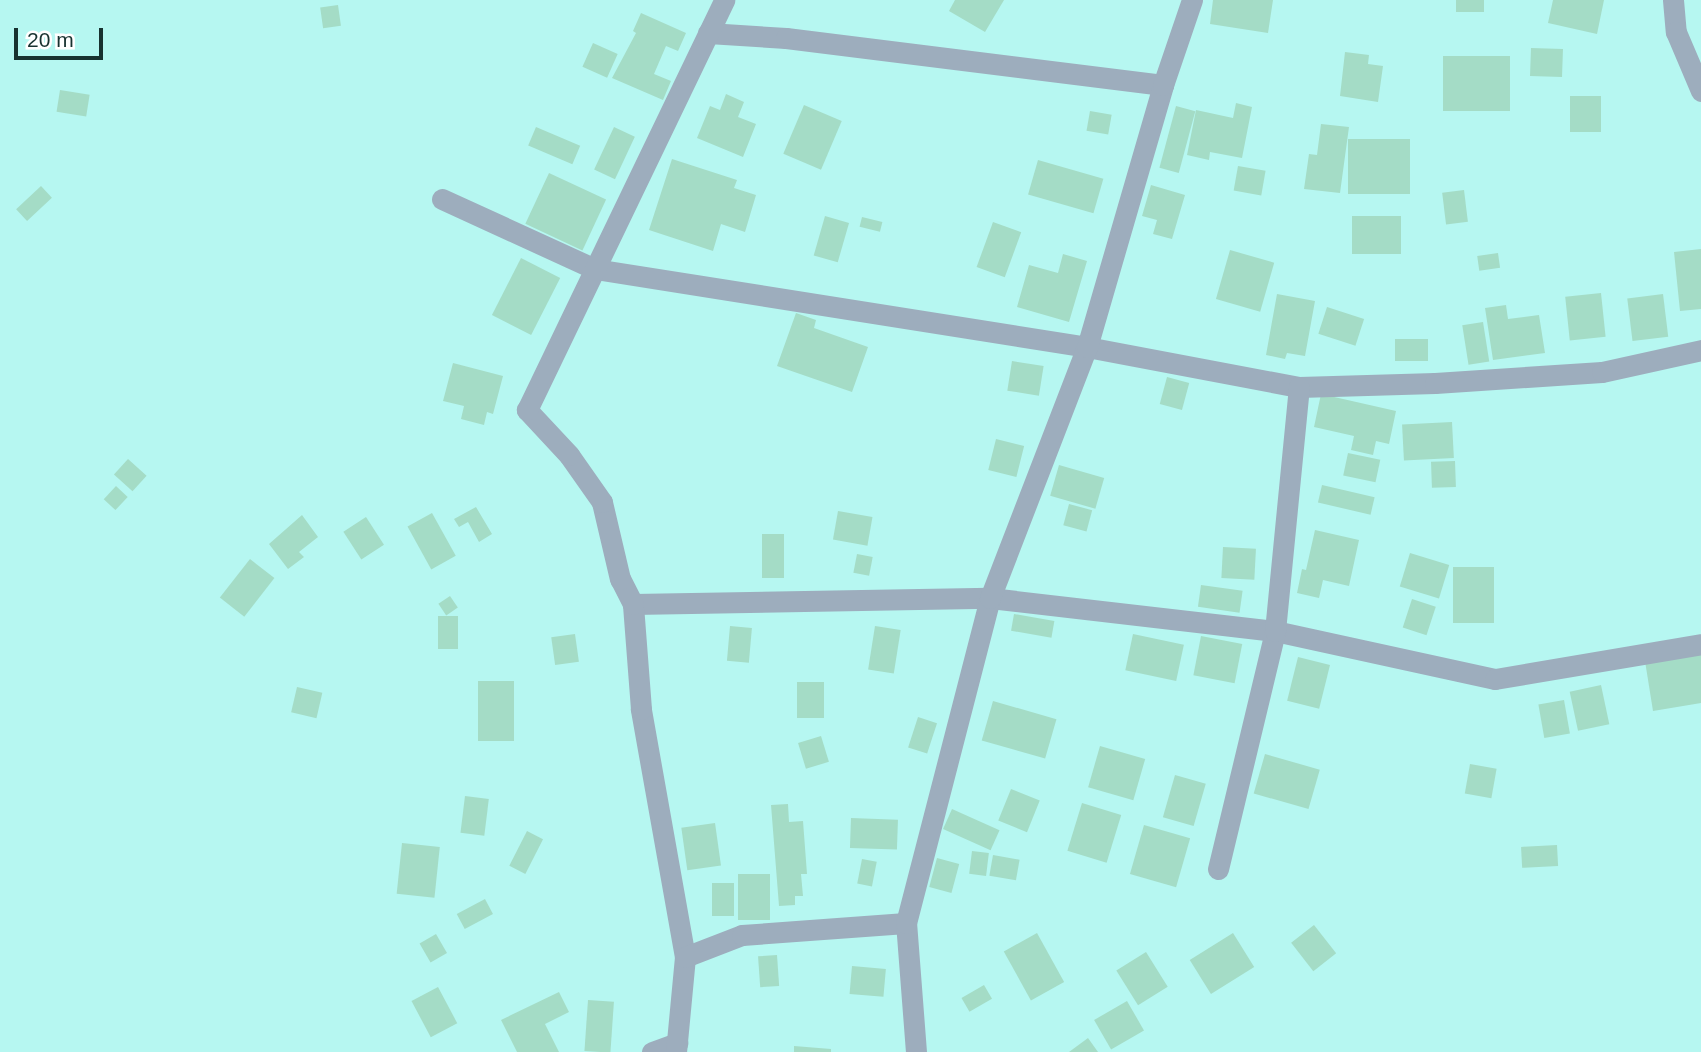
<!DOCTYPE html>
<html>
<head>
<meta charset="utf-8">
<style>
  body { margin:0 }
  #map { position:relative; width:1701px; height:1052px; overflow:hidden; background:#b6f7f1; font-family:Helvetica,sans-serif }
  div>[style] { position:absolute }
  .building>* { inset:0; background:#a4dcc6; transform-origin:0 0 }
  .minor>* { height:21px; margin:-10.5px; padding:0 10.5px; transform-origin:10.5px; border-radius:10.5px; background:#9dadbd }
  span { translate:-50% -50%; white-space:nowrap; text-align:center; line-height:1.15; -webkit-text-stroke:5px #fff; paint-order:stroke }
  .scale { position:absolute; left:14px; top:28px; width:89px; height:32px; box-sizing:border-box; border:4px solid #183230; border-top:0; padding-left:9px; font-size:21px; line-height:24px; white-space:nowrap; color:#183230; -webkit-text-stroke:5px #fff; paint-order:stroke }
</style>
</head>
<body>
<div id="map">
  <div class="building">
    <i style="clip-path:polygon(955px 0,1004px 0,985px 32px,949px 11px)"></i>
    <i style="clip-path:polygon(1213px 0,1273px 0,1268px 33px,1210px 24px)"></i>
    <i style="left:1456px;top:0;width:28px;height:12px"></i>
    <i style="clip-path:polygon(1553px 0,1604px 0,1597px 34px,1548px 23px)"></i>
    <i style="left:338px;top:5px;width:21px;height:18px;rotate:82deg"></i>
    <i style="clip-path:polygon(641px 13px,686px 33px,678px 51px,666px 46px,654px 74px,671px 81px,663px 100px,612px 78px,636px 33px,633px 31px)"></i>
    <i style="left:593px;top:43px;width:27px;height:26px;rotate:24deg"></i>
    <i style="left:1531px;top:48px;width:32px;height:28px;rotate:2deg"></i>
    <i style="clip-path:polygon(1345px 52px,1369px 55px,1368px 64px,1383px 66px,1378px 102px,1340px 96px)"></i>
    <i style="left:1443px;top:56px;width:67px;height:55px"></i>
    <i style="left:60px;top:90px;width:30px;height:22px;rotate:9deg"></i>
    <i style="clip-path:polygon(726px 94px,744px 102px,738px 117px,756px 124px,743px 157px,697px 138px,710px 106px,720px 110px)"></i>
    <i style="left:1570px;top:96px;width:31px;height:36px"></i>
    <i style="clip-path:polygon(1236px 103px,1252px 107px,1242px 158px,1210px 152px,1209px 160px,1187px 155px,1196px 110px,1233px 118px)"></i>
    <i style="left:804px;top:105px;width:41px;height:53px;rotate:23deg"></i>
    <i style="left:1176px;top:106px;width:20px;height:64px;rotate:15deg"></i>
    <i style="left:1090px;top:111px;width:22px;height:20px;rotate:10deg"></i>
    <i style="clip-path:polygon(1321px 124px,1349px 127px,1340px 193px,1304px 189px,1309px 154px,1317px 155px)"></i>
    <i style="left:536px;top:127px;width:48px;height:20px;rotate:23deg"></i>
    <i style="left:614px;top:127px;width:23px;height:47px;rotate:25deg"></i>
    <i style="left:1348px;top:139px;width:62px;height:55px"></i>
    <i style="clip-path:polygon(672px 159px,737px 180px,734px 188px,756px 195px,745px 232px,721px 224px,713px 251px,649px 230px)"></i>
    <i style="left:1038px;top:160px;width:68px;height:36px;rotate:16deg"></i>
    <i style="left:1238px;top:166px;width:28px;height:25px;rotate:10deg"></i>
    <i style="left:549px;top:173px;width:63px;height:56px;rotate:25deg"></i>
    <i style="clip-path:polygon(1151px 185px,1185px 195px,1172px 239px,1153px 234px,1157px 220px,1142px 216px)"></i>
    <i style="left:41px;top:186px;width:16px;height:34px;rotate:47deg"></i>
    <i style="left:1464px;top:190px;width:32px;height:22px;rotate:83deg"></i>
    <i style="left:825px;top:216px;width:25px;height:41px;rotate:16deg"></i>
    <i style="left:1352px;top:216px;width:49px;height:38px"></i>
    <i style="left:862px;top:217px;width:21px;height:10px;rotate:14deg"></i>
    <i style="left:993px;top:222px;width:30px;height:48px;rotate:20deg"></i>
    <i style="clip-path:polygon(1701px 249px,1701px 309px,1680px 311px,1674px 252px)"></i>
    <i style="left:1230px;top:250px;width:46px;height:51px;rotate:16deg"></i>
    <i style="left:1498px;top:253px;width:15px;height:21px;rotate:82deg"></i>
    <i style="clip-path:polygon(1063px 254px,1087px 261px,1069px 322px,1017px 307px,1029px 265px,1058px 273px)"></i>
    <i style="left:521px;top:258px;width:44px;height:64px;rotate:27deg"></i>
    <i style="left:1601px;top:293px;width:44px;height:36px;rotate:84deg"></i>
    <i style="clip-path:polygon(1277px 294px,1315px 301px,1305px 356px,1287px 353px,1285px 359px,1266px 355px)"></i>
    <i style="left:1663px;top:294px;width:43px;height:36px;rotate:83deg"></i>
    <i style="clip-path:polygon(1506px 305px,1508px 319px,1539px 315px,1545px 353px,1493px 360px,1485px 308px)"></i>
    <i style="left:1327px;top:307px;width:39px;height:28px;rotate:18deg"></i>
    <i style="clip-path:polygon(796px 313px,816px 320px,814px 328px,868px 347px,852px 392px,777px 366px)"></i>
    <i style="left:1483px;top:322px;width:40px;height:21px;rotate:81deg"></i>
    <i style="left:1395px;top:339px;width:33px;height:22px"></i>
    <i style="left:1012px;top:361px;width:32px;height:30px;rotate:9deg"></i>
    <i style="clip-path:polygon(453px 363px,503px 376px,493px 414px,487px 412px,484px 425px,461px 419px,464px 406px,443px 401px)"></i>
    <i style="left:1167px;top:377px;width:23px;height:28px;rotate:15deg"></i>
    <i style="clip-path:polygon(1321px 394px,1396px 411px,1389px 444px,1376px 441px,1373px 455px,1351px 450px,1354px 436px,1314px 427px)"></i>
    <i style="left:1452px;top:422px;width:36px;height:50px;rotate:87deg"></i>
    <i style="left:996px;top:439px;width:29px;height:32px;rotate:14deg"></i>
    <i style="left:1348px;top:453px;width:33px;height:23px;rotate:12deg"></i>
    <i style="left:128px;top:459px;width:25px;height:21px;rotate:42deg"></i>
    <i style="left:1455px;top:461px;width:26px;height:24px;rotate:88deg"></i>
    <i style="left:1059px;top:465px;width:47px;height:32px;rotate:16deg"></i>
    <i style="left:1322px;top:485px;width:54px;height:18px;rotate:13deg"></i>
    <i style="left:116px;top:486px;width:16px;height:18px;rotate:43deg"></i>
    <i style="left:1069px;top:504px;width:24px;height:22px;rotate:15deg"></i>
    <i style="clip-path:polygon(476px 507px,492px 534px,479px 542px,468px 522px,459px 527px,454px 519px)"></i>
    <i style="left:838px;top:511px;width:35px;height:29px;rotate:10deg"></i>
    <i style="left:432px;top:513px;width:49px;height:28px;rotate:61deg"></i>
    <i style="clip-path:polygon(302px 515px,318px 537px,299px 552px,304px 557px,288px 569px,269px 544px)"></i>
    <i style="left:366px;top:517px;width:33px;height:27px;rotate:57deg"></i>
    <i style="clip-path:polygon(1315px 530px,1359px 540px,1349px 586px,1323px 580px,1319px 598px,1297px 593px,1302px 569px,1306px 570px)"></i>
    <i style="left:762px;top:534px;width:22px;height:44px"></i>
    <i style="left:1223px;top:547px;width:33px;height:31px;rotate:3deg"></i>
    <i style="left:1410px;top:553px;width:41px;height:35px;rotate:17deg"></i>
    <i style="left:857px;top:554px;width:16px;height:19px;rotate:11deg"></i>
    <i style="left:250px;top:559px;width:31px;height:49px;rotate:38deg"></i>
    <i style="left:1453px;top:567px;width:41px;height:56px"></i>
    <i style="left:1201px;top:585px;width:42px;height:22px;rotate:8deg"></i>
    <i style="left:450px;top:596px;width:14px;height:14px;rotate:56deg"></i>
    <i style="left:1412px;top:599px;width:25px;height:30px;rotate:18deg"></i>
    <i style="left:1014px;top:614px;width:41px;height:17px;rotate:10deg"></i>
    <i style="left:438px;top:616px;width:20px;height:33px"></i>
    <i style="left:730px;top:626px;width:22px;height:35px;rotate:5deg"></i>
    <i style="left:875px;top:626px;width:26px;height:44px;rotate:9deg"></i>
    <i style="left:575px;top:634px;width:28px;height:24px;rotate:82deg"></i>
    <i style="left:1133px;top:634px;width:52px;height:37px;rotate:12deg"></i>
    <i style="left:1201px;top:636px;width:42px;height:40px;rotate:11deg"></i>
    <i style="clip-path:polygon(1701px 652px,1701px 703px,1653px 711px,1645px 661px)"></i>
    <i style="left:1298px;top:657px;width:33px;height:45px;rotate:14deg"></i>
    <i style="left:478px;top:681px;width:36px;height:60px"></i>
    <i style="left:797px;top:682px;width:27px;height:36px"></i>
    <i style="left:1601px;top:685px;width:40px;height:32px;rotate:78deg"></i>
    <i style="left:297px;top:687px;width:26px;height:26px;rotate:13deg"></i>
    <i style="left:1564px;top:700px;width:34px;height:26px;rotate:80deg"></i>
    <i style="left:993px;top:701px;width:66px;height:41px;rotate:16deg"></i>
    <i style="left:918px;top:717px;width:20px;height:32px;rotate:18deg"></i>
    <i style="left:821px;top:736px;width:27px;height:24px;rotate:73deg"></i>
    <i style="left:1100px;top:746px;width:47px;height:43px;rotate:16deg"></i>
    <i style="left:1265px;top:754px;width:57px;height:41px;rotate:16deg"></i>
    <i style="left:1470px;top:764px;width:27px;height:30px;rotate:10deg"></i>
    <i style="left:1175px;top:775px;width:32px;height:44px;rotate:16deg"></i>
    <i style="left:1011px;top:789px;width:31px;height:34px;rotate:22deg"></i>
    <i style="left:465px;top:796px;width:24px;height:37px;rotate:7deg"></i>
    <i style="left:1082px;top:803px;width:41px;height:50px;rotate:17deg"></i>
    <i style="clip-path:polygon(788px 804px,789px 822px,803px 821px,807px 874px,801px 874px,803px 896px,795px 896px,795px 905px,779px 906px,771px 805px)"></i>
    <i style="left:952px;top:809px;width:52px;height:22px;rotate:24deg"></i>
    <i style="left:851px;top:818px;width:47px;height:30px;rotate:2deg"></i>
    <i style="left:715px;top:823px;width:43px;height:34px;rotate:82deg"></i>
    <i style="left:1144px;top:825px;width:48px;height:51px;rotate:16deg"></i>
    <i style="left:527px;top:831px;width:18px;height:39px;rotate:27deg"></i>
    <i style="left:402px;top:843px;width:38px;height:51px;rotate:6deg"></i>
    <i style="left:1557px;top:845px;width:21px;height:36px;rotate:87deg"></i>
    <i style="left:972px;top:851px;width:17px;height:23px;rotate:7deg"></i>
    <i style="left:993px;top:855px;width:27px;height:21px;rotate:10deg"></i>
    <i style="left:937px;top:858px;width:23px;height:30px;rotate:15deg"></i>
    <i style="left:862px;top:859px;width:15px;height:25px;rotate:11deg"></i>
    <i style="left:738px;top:874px;width:32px;height:46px"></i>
    <i style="left:712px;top:883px;width:22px;height:33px"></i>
    <i style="left:485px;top:899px;width:17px;height:32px;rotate:62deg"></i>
    <i style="left:1314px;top:925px;width:36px;height:29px;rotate:52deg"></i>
    <i style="left:1037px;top:933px;width:56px;height:38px;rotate:61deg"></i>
    <i style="left:1233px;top:933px;width:40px;height:51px;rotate:58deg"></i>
    <i style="left:436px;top:934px;width:22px;height:19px;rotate:60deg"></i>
    <i style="left:1146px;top:952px;width:41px;height:35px;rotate:58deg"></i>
    <i style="left:777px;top:955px;width:31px;height:19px;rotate:86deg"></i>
    <i style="left:852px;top:966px;width:34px;height:28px;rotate:5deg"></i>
    <i style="left:984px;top:985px;width:16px;height:26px;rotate:60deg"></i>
    <i style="left:438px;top:987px;width:41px;height:30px;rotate:62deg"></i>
    <i style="clip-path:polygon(559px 992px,569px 1012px,545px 1024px,559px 1052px,517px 1052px,501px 1020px)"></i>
    <i style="left:588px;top:1000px;width:26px;height:51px;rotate:4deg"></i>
    <i style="left:1127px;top:1001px;width:34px;height:38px;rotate:60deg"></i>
    <i style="clip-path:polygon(1088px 1038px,1098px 1052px,1069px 1052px)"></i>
    <i style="clip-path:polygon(794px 1046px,831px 1049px,831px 1052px,794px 1052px)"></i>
  </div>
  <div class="minor">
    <i style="left:1673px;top:0;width:32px;rotate:85deg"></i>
    <i style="left:1676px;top:32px;width:64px;rotate:67deg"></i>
    <i style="left:708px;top:33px;width:78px;rotate:3.7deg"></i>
    <i style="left:786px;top:38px;width:380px;rotate:7.1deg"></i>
    <i style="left:442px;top:199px;width:168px;rotate:24.6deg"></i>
    <i style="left:595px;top:269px;width:498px;rotate:9deg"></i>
    <i style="left:1087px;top:347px;width:216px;rotate:10.7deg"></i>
    <i style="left:1299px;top:387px;width:136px;rotate:-1.7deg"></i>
    <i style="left:1435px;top:383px;width:167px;rotate:-3.8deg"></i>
    <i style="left:1602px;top:372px;width:101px;rotate:-12.5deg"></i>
    <i style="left:633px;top:604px;width:357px;rotate:-1deg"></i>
    <i style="left:990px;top:598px;width:287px;rotate:6.6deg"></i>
    <i style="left:1275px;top:631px;width:225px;rotate:12.3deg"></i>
    <i style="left:1495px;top:679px;width:209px;rotate:-9.6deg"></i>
    <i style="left:1218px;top:869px;width:245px;rotate:-76.5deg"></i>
    <i style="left:1275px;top:631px;width:245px;rotate:-84.4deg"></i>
    <i style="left:685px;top:957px;width:252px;rotate:-100.1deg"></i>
    <i style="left:641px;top:709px;width:105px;rotate:-94.4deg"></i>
    <i style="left:633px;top:604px;width:28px;rotate:-117deg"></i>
    <i style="left:620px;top:579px;width:79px;rotate:-103.2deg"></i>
    <i style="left:602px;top:502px;width:57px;rotate:-125.1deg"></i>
    <i style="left:569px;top:455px;width:62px;rotate:-133deg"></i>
    <i style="left:527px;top:410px;width:455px;rotate:-64.3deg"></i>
    <i style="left:652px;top:1052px;width:27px;rotate:-20deg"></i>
    <i style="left:676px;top:1052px;width:95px;rotate:-84.6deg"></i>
    <i style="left:685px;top:957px;width:61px;rotate:-21.1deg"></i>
    <i style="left:742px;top:935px;width:164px;rotate:-4.2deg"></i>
    <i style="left:916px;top:1052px;width:129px;rotate:-94.4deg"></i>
    <i style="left:906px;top:923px;width:336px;rotate:-75.5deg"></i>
    <i style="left:990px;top:598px;width:269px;rotate:-68.9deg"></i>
    <i style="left:1087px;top:347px;width:273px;rotate:-73.8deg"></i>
    <i style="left:1163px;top:85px;width:90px;rotate:-71.2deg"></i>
  </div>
  <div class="scale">20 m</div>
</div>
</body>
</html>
